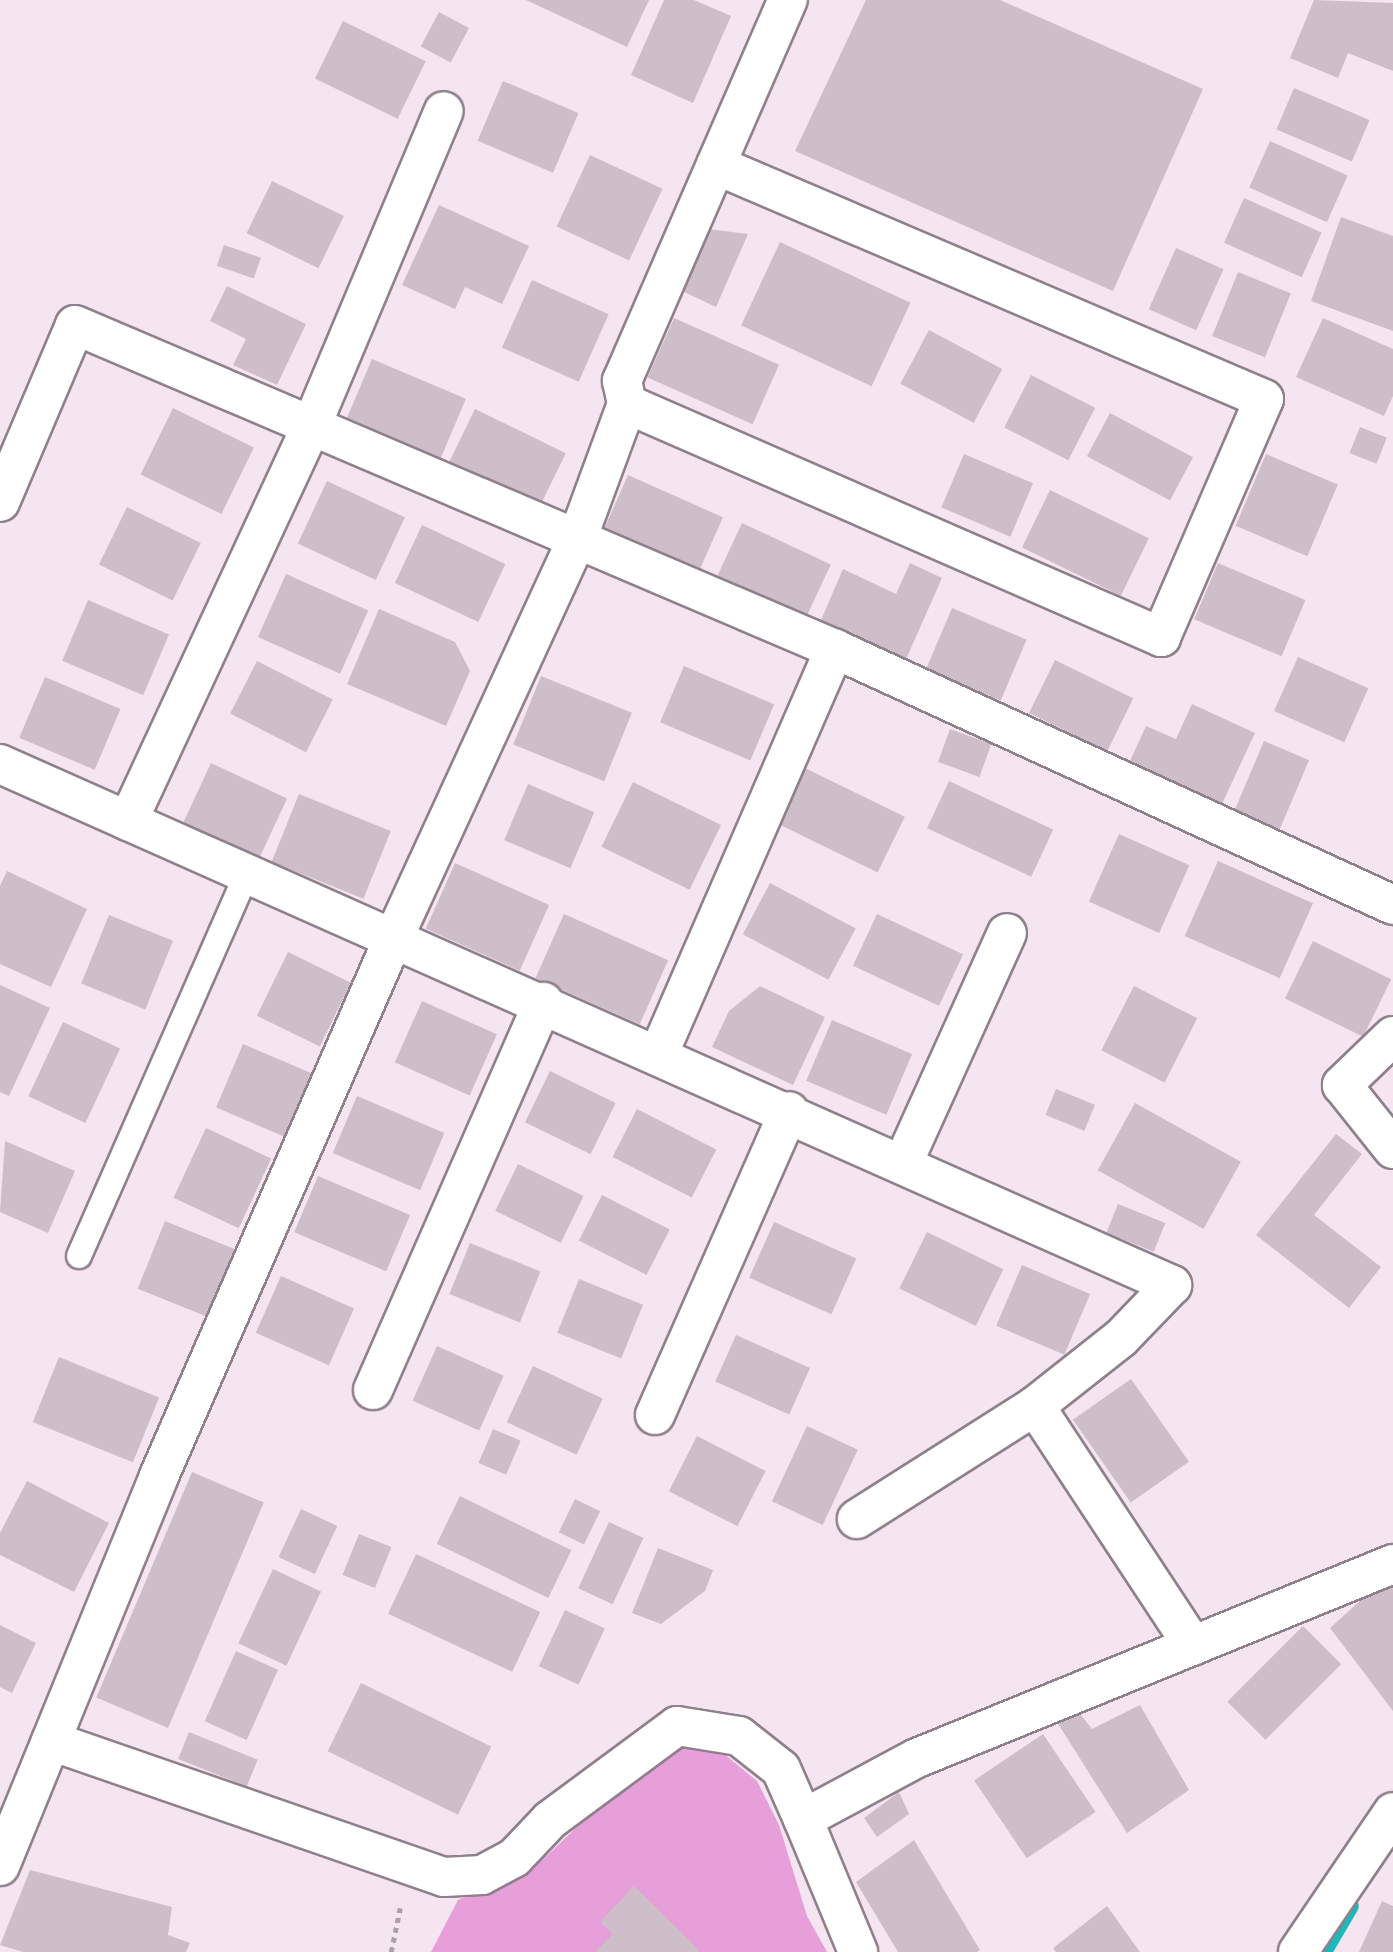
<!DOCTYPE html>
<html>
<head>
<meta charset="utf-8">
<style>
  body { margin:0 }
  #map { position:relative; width:1393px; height:1952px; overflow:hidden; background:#f5e5f1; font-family:"IBM Plex Sans",sans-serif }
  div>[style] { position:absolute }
  .green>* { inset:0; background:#e69fd9 }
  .stream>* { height:16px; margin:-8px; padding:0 8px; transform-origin:8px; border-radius:8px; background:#1ab9ba }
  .building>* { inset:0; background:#cebeca; transform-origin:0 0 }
  .path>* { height:4.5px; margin-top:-2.25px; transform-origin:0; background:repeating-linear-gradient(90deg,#aca0a9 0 5px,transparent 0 10px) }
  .roads { filter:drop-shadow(2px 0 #8f818c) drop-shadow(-2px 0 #8f818c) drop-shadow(0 2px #8f818c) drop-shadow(0 -2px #8f818c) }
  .service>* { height:24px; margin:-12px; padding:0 12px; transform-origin:12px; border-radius:12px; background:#fff }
  .minor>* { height:38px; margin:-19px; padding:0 19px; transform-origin:19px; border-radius:19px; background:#fff }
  span { translate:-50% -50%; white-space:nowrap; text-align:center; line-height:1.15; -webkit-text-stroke:5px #fff; paint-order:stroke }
</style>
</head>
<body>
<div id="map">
  <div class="green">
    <i style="clip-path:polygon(685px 1747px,723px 1753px,757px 1781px,779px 1825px,807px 1916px,827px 1952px,431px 1952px,458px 1900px,534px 1868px,626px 1780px)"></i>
  </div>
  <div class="stream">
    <i style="left:1324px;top:1952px;width:53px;rotate:-59.6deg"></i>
  </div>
  <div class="building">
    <i style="clip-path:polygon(526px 0,649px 0,627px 47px)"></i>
    <i style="clip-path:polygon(664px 0,694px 0,731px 16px,693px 103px,631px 75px)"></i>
    <i style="clip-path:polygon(866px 0,1000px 0,1203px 89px,1113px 291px,795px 151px)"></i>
    <i style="clip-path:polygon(1314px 0,1393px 3px,1393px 71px,1348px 53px,1338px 78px,1290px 58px)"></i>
    <i style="left:439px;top:12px;width:34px;height:39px;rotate:28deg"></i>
    <i style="left:343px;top:21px;width:92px;height:64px;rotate:26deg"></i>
    <i style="left:503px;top:81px;width:82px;height:65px;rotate:23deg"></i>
    <i style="left:1294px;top:88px;width:82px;height:45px;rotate:23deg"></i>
    <i style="left:1270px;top:141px;width:85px;height:51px;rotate:24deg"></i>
    <i style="left:590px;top:155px;width:80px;height:79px;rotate:25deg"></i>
    <i style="left:272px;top:181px;width:80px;height:58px;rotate:26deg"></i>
    <i style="left:1244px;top:198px;width:85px;height:49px;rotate:24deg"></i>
    <i style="clip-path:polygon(439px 205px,529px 246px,502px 304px,465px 287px,455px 309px,402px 285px)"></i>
    <i style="clip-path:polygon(1341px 217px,1393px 236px,1393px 331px,1311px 301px)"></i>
    <i style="clip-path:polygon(708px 229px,748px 234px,716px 307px,680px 290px)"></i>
    <i style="left:780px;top:242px;width:144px;height:92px;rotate:25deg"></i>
    <i style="left:224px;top:245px;width:39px;height:22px;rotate:19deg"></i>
    <i style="left:1176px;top:248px;width:52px;height:67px;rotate:24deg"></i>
    <i style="left:1238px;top:272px;width:57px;height:69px;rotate:22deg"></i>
    <i style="left:532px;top:280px;width:84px;height:74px;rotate:24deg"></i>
    <i style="clip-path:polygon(227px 286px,306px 324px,277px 385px,233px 365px,246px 339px,210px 321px)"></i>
    <i style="left:674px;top:318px;width:115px;height:65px;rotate:24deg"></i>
    <i style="clip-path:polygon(1323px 318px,1393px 349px,1393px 396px,1384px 416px,1296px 377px)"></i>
    <i style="left:929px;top:330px;width:83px;height:61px;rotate:28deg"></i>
    <i style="left:372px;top:359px;width:102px;height:65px;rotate:23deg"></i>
    <i style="left:1031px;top:375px;width:72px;height:59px;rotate:27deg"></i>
    <i style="left:173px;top:408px;width:90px;height:74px;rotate:26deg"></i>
    <i style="left:475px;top:409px;width:101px;height:61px;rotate:26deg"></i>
    <i style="left:1110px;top:413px;width:94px;height:49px;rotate:28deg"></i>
    <i style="left:1360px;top:427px;width:29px;height:28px;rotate:22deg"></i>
    <i style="left:964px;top:454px;width:75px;height:58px;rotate:23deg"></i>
    <i style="left:1266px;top:454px;width:78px;height:78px;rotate:23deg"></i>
    <i style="left:628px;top:475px;width:104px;height:66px;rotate:24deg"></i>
    <i style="left:327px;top:481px;width:86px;height:69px;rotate:25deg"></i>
    <i style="left:1050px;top:490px;width:110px;height:64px;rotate:26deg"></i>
    <i style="left:127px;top:507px;width:82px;height:64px;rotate:26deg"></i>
    <i style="left:742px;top:523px;width:98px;height:61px;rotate:25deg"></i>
    <i style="left:422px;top:525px;width:92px;height:64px;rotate:25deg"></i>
    <i style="clip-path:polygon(910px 563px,942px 578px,903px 666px,818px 627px,843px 569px,896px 594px)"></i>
    <i style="left:1218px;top:563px;width:95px;height:61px;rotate:23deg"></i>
    <i style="left:286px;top:574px;width:90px;height:69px;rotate:24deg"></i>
    <i style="left:88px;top:600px;width:88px;height:66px;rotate:23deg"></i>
    <i style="left:952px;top:608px;width:81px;height:66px;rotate:23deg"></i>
    <i style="clip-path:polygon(379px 609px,455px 642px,470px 671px,446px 726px,347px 684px)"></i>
    <i style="left:1298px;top:657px;width:77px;height:59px;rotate:24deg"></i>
    <i style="left:1055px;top:660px;width:87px;height:59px;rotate:26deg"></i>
    <i style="left:257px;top:661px;width:85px;height:59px;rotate:27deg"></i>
    <i style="left:684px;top:666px;width:98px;height:61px;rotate:23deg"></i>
    <i style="left:541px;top:676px;width:98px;height:74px;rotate:22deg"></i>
    <i style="left:45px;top:677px;width:82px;height:66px;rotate:23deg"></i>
    <i style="clip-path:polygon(1192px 704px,1255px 733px,1221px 806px,1129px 763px,1146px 726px,1176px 739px)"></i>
    <i style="left:950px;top:729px;width:44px;height:35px;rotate:20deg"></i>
    <i style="left:1264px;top:741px;width:49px;height:80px;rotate:23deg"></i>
    <i style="left:211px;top:763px;width:84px;height:70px;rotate:25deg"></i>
    <i style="left:805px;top:768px;width:111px;height:62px;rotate:26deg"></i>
    <i style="left:949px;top:781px;width:115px;height:52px;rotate:25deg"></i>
    <i style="left:633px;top:782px;width:98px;height:72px;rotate:26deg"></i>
    <i style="left:528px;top:784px;width:72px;height:61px;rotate:23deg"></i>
    <i style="left:299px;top:794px;width:99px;height:73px;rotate:22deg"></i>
    <i style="left:1119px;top:834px;width:77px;height:74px;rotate:24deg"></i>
    <i style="left:1218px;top:861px;width:104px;height:82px;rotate:24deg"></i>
    <i style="left:455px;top:863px;width:103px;height:72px;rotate:24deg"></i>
    <i style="clip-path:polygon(7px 871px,87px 909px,51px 987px,0 964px,0 886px)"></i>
    <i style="left:770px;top:883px;width:97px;height:58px;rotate:28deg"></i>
    <i style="left:564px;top:914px;width:114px;height:70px;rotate:24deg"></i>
    <i style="left:877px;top:914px;width:95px;height:57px;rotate:25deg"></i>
    <i style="left:109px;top:915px;width:69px;height:74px;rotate:22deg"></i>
    <i style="left:1313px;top:941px;width:87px;height:64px;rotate:26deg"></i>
    <i style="left:288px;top:952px;width:70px;height:71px;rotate:26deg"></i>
    <i style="clip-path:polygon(0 985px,50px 1008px,9px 1096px,0 1092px)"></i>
    <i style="clip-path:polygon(760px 986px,825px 1017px,793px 1085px,712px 1047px,729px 1011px)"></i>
    <i style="left:1134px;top:986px;width:71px;height:72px;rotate:27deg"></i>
    <i style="left:422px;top:1001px;width:82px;height:67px;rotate:24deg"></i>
    <i style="left:832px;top:1020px;width:87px;height:66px;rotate:23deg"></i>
    <i style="left:63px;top:1022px;width:63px;height:82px;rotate:25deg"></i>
    <i style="left:243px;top:1044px;width:74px;height:69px;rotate:23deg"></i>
    <i style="left:550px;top:1071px;width:73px;height:57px;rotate:26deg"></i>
    <i style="left:1056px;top:1089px;width:42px;height:28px;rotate:22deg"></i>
    <i style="left:357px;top:1096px;width:95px;height:62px;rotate:23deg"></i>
    <i style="left:1135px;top:1103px;width:121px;height:77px;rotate:29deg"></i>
    <i style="left:637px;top:1109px;width:89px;height:54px;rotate:27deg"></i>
    <i style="left:206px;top:1128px;width:72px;height:77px;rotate:25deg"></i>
    <i style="clip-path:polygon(1336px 1134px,1362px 1154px,1314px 1215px,1381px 1267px,1349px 1308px,1256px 1235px)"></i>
    <i style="clip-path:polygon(5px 1141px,75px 1171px,48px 1233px,0 1212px)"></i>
    <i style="left:518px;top:1164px;width:73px;height:52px;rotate:26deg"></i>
    <i style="left:318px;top:1176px;width:100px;height:61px;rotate:23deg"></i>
    <i style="left:602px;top:1195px;width:76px;height:51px;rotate:27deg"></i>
    <i style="left:1118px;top:1204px;width:51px;height:31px;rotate:22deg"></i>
    <i style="left:165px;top:1221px;width:75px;height:73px;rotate:22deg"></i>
    <i style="left:774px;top:1222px;width:90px;height:61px;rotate:24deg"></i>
    <i style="left:927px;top:1232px;width:85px;height:63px;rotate:26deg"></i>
    <i style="left:470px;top:1243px;width:76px;height:55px;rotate:22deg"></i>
    <i style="left:1022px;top:1265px;width:74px;height:66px;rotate:23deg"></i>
    <i style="left:281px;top:1276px;width:80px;height:62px;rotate:24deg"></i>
    <i style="left:579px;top:1279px;width:69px;height:58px;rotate:22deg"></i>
    <i style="left:736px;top:1335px;width:81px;height:51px;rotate:24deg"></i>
    <i style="left:437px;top:1346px;width:73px;height:60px;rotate:24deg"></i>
    <i style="left:59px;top:1357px;width:108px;height:70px;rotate:22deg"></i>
    <i style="left:533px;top:1366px;width:77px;height:62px;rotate:25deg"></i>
    <i style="left:1131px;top:1379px;width:101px;height:71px;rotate:55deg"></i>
    <i style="left:807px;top:1426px;width:56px;height:83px;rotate:25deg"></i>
    <i style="left:493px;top:1429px;width:30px;height:37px;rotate:23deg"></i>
    <i style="left:697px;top:1436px;width:77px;height:62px;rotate:27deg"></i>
    <i style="left:192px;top:1472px;width:78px;height:245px;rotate:23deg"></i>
    <i style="clip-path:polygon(27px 1481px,109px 1523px,74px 1592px,0 1555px,0 1533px)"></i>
    <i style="left:460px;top:1496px;width:124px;height:53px;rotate:26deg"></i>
    <i style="left:575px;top:1499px;width:28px;height:37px;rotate:26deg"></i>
    <i style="left:301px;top:1509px;width:40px;height:53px;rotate:25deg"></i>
    <i style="left:609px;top:1522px;width:38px;height:73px;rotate:25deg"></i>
    <i style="left:359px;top:1534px;width:35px;height:44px;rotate:22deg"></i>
    <i style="clip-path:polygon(658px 1548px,713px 1570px,705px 1591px,661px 1624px,632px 1613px)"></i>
    <i style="left:416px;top:1554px;width:137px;height:66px;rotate:25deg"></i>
    <i style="left:273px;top:1569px;width:53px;height:82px;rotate:25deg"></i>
    <i style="clip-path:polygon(1382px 1581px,1393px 1589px,1393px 1711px,1330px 1628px)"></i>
    <i style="left:565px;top:1610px;width:44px;height:62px;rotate:25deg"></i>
    <i style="clip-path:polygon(0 1625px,36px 1643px,12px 1693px,0 1687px)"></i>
    <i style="left:1303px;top:1626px;width:54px;height:107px;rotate:45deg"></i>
    <i style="left:236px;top:1651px;width:46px;height:77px;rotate:24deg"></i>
    <i style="left:361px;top:1683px;width:145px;height:76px;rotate:26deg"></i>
    <i style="clip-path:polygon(1073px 1705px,1092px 1729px,1140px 1705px,1189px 1790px,1127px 1833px,1055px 1719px)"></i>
    <i style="left:189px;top:1732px;width:74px;height:29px;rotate:22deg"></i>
    <i style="left:1043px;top:1734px;width:94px;height:83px;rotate:56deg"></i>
    <i style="clip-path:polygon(899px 1792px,909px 1814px,877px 1837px,864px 1818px)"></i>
    <i style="clip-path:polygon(914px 1840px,980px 1950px,977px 1952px,898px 1952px,856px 1882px)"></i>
    <i style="clip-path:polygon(30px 1870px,172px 1907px,168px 1935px,190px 1943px,186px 1952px,23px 1952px,0 1945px)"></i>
    <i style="clip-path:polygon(634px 1886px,699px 1950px,696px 1952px,595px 1952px,613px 1934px,600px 1922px)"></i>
    <i style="clip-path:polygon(1382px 1901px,1393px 1906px,1393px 1952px,1359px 1952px)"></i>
    <i style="clip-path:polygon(1107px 1906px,1140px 1952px,1056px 1952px,1053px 1948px)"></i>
  </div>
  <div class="path">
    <i style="left:391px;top:1952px;width:45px;rotate:-78.4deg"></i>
  </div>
  <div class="roads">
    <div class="service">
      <i style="left:79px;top:1256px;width:418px;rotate:-66.3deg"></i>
    </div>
    <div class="minor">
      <i style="left:627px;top:404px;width:583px;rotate:23.57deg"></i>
      <i style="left:1161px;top:637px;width:259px;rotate:-66.6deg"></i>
      <i style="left:1264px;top:399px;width:596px;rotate:-156.88deg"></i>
      <i style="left:0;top:502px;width:192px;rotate:-67deg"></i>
      <i style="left:75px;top:325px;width:826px;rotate:23.09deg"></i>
      <i style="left:835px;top:649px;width:614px;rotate:24.64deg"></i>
      <i style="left:0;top:764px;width:1283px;rotate:23.97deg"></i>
      <i style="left:1172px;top:1285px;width:74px;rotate:133.9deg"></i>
      <i style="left:1121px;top:1338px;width:110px;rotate:141.7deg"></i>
      <i style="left:1035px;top:1406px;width:211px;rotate:147.6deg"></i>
      <i style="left:128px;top:821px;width:440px;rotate:-65.1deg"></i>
      <i style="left:313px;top:422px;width:337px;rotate:-67.2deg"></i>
      <i style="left:1393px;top:1036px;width:71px;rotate:136.1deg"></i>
      <i style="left:1342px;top:1085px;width:82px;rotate:51.4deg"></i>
      <i style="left:659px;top:1053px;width:441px;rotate:-66.5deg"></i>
      <i style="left:904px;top:1161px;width:250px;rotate:-65.7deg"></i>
      <i style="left:373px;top:1390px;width:424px;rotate:-66.3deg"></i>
      <i style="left:1035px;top:1406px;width:287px;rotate:56.6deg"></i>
      <i style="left:655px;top:1415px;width:332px;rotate:-66.2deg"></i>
      <i style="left:51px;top:1741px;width:416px;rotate:19.1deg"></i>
      <i style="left:444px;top:1877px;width:38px;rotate:-3deg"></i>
      <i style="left:482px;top:1875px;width:36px;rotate:-28deg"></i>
      <i style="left:514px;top:1858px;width:52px;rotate:-46.5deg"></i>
      <i style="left:550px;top:1820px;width:158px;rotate:-36.5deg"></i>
      <i style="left:677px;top:1726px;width:63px;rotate:9.2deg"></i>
      <i style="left:739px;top:1736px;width:53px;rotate:38.2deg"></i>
      <i style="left:781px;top:1769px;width:55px;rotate:66.3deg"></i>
      <i style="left:803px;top:1819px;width:129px;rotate:-28.2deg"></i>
      <i style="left:917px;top:1758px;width:514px;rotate:-22.17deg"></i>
      <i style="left:803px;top:1819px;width:144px;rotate:67.5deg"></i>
      <i style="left:0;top:1866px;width:421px;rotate:-67.8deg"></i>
      <i style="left:159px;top:1476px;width:588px;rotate:-66.44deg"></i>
      <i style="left:394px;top:937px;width:440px;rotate:-65.3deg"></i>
      <i style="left:578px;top:537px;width:142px;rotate:-69.8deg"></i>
      <i style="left:627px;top:404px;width:24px;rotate:-102deg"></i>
      <i style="left:622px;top:381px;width:416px;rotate:-66.5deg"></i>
      <i style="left:1298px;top:1952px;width:169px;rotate:-55.8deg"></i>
    </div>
  </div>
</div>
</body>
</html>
